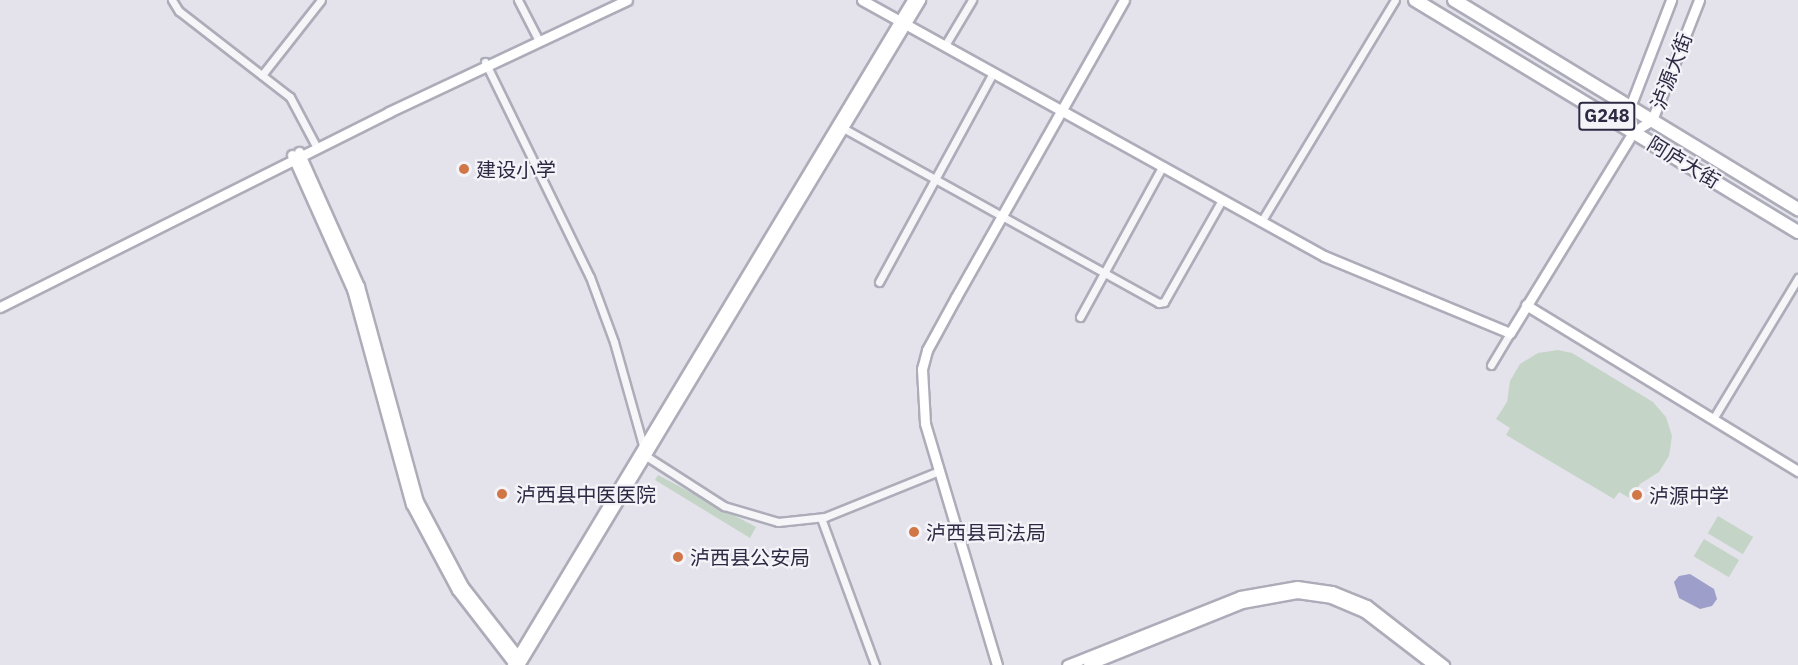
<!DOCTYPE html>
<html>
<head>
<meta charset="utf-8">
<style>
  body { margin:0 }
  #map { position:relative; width:1798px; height:665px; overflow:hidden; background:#e4e3eb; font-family:"IBM Plex Sans","Noto Sans SC",sans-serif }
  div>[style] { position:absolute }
  .green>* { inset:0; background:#c4d5c8; transform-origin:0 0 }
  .water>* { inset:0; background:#9e9ecb }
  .roads { filter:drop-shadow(2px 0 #adacb9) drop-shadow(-2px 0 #adacb9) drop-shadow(0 2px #adacb9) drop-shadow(0 -2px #adacb9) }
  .street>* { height:7px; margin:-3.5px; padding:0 3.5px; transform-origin:3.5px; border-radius:3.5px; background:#f6f6f9 }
  .secondary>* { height:9px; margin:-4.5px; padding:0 4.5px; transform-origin:4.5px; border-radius:4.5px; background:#fff }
  .highway>* { height:12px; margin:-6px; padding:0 6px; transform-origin:6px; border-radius:6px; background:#fff }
  .dots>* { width:16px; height:16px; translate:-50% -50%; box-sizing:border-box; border:3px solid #f3f3f8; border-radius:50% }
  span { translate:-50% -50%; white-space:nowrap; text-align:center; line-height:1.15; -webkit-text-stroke:4.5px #f3f3f8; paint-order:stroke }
  .shield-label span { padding:2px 4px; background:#f3f3f8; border:2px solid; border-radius:4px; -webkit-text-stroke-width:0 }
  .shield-label { font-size:18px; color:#2e2a44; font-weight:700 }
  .street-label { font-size:20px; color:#2e2a44 }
  .poi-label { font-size:20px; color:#2e2a44 }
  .left { translate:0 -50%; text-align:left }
</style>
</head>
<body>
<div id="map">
  <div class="green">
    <i style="clip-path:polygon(1558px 350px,1572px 353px,1653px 402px,1666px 417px,1672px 436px,1669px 456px,1659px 472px,1640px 484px,1631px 499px,1619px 492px,1614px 499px,1506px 435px,1510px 428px,1496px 419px,1507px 402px,1510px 381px,1520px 364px,1538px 353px)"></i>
    <i style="clip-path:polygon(658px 475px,756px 527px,750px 538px,655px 480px)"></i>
    <i style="left:1718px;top:516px;width:41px;height:20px;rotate:31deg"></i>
    <i style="left:1704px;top:539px;width:41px;height:20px;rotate:31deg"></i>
  </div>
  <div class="water">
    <i style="clip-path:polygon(1690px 574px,1714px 589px,1717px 599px,1712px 606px,1700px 609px,1679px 598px,1674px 582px,1679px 576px)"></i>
  </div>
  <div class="roads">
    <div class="street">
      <i style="left:172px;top:0;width:13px;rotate:58deg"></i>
      <i style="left:179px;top:11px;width:140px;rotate:37.8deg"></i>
      <i style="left:290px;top:97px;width:53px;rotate:62deg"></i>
      <i style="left:518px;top:0;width:42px;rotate:62.8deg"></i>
      <i style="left:947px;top:42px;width:49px;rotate:-59.2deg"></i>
      <i style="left:485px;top:62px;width:239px;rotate:64deg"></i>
      <i style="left:590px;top:277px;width:69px;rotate:69.7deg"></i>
      <i style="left:614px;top:342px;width:118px;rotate:74.3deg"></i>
      <i style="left:646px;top:456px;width:93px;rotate:32.7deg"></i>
      <i style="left:724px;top:506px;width:56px;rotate:16.5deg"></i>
      <i style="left:778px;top:522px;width:47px;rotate:-6.1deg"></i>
      <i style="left:825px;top:517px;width:123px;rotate:-22deg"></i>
      <i style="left:262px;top:75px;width:95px;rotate:-51.8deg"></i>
      <i style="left:843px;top:128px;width:361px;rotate:29deg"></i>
      <i style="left:1159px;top:303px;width:5px;rotate:-11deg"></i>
      <i style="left:1164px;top:302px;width:117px;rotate:-60.4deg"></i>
      <i style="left:1261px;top:222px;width:259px;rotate:-58.9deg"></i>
      <i style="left:879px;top:282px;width:238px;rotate:-61.4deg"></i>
      <i style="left:1080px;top:317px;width:171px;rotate:-61.3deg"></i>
      <i style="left:1491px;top:365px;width:37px;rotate:-59deg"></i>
      <i style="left:1713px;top:419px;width:165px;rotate:-58.9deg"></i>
      <i style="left:821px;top:518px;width:157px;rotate:69.8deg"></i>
    </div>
    <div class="secondary">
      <i style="left:862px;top:0;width:528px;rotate:28.99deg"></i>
      <i style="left:1324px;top:256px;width:201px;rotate:22.5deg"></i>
      <i style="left:1510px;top:333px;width:236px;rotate:-58.5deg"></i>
      <i style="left:1633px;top:132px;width:25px;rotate:-97deg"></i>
      <i style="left:1630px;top:107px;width:115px;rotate:-69deg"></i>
      <i style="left:1633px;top:132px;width:22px;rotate:-32deg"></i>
      <i style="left:1652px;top:120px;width:129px;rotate:-68.6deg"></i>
      <i style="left:299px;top:152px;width:147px;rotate:65.9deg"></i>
      <i style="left:359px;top:286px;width:223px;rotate:74.7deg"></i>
      <i style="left:418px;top:501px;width:96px;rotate:62.1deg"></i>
      <i style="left:463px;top:586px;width:93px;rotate:52deg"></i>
      <i style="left:292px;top:155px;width:147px;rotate:65.9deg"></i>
      <i style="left:352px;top:289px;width:223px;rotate:74.7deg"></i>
      <i style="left:411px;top:504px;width:98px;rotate:61.9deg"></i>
      <i style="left:457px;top:590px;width:95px;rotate:52.3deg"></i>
      <i style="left:1526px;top:305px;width:319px;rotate:31.4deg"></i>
      <i style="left:0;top:307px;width:435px;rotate:-26.6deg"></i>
      <i style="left:389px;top:112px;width:263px;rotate:-25.2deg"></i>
      <i style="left:512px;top:665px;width:776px;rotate:-58.97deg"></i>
      <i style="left:519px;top:665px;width:777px;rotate:-58.91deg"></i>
      <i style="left:997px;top:665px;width:252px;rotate:-106.6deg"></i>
      <i style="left:925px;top:423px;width:54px;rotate:-93.2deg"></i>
      <i style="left:922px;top:369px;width:20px;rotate:-75deg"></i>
      <i style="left:927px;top:350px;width:60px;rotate:-61.3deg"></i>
      <i style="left:956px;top:297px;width:341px;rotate:-60.5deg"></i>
      <i style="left:1067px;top:665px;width:186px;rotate:-21.7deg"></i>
      <i style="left:1240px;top:596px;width:58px;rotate:-10deg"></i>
      <i style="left:1297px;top:586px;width:35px;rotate:8deg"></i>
      <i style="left:1332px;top:591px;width:38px;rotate:22deg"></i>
      <i style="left:1367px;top:605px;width:98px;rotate:37.9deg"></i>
      <i style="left:1088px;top:665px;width:166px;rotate:-21.9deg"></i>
      <i style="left:1242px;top:603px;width:56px;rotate:-10.3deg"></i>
      <i style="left:1297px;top:593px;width:34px;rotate:8deg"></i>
      <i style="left:1331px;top:598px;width:36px;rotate:23deg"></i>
      <i style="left:1364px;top:612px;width:87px;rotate:37.5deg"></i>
    </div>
    <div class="highway">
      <i style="left:1415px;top:0;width:448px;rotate:31.2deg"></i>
      <i style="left:1454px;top:0;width:403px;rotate:31.3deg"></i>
    </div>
  </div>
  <div class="dots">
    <i style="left:464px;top:169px;background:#d17747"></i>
    <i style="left:502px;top:494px;background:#d17747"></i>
    <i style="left:1637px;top:495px;background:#d17747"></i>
    <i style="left:914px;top:532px;background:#d17747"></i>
    <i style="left:678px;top:557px;background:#d17747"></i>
  </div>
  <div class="shield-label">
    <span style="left:1607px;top:116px">G248</span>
  </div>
  <div class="street-label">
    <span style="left:1671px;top:71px;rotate:-69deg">泸源大街</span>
    <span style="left:1684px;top:162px;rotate:31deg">阿庐大街</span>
  </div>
  <div class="poi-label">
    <span class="left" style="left:476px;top:169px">建设小学</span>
    <span class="left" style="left:516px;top:494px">泸西县中医医院</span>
    <span class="left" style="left:1649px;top:495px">泸源中学</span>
    <span class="left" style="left:926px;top:532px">泸西县司法局</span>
    <span class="left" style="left:690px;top:557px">泸西县公安局</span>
  </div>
</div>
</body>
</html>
